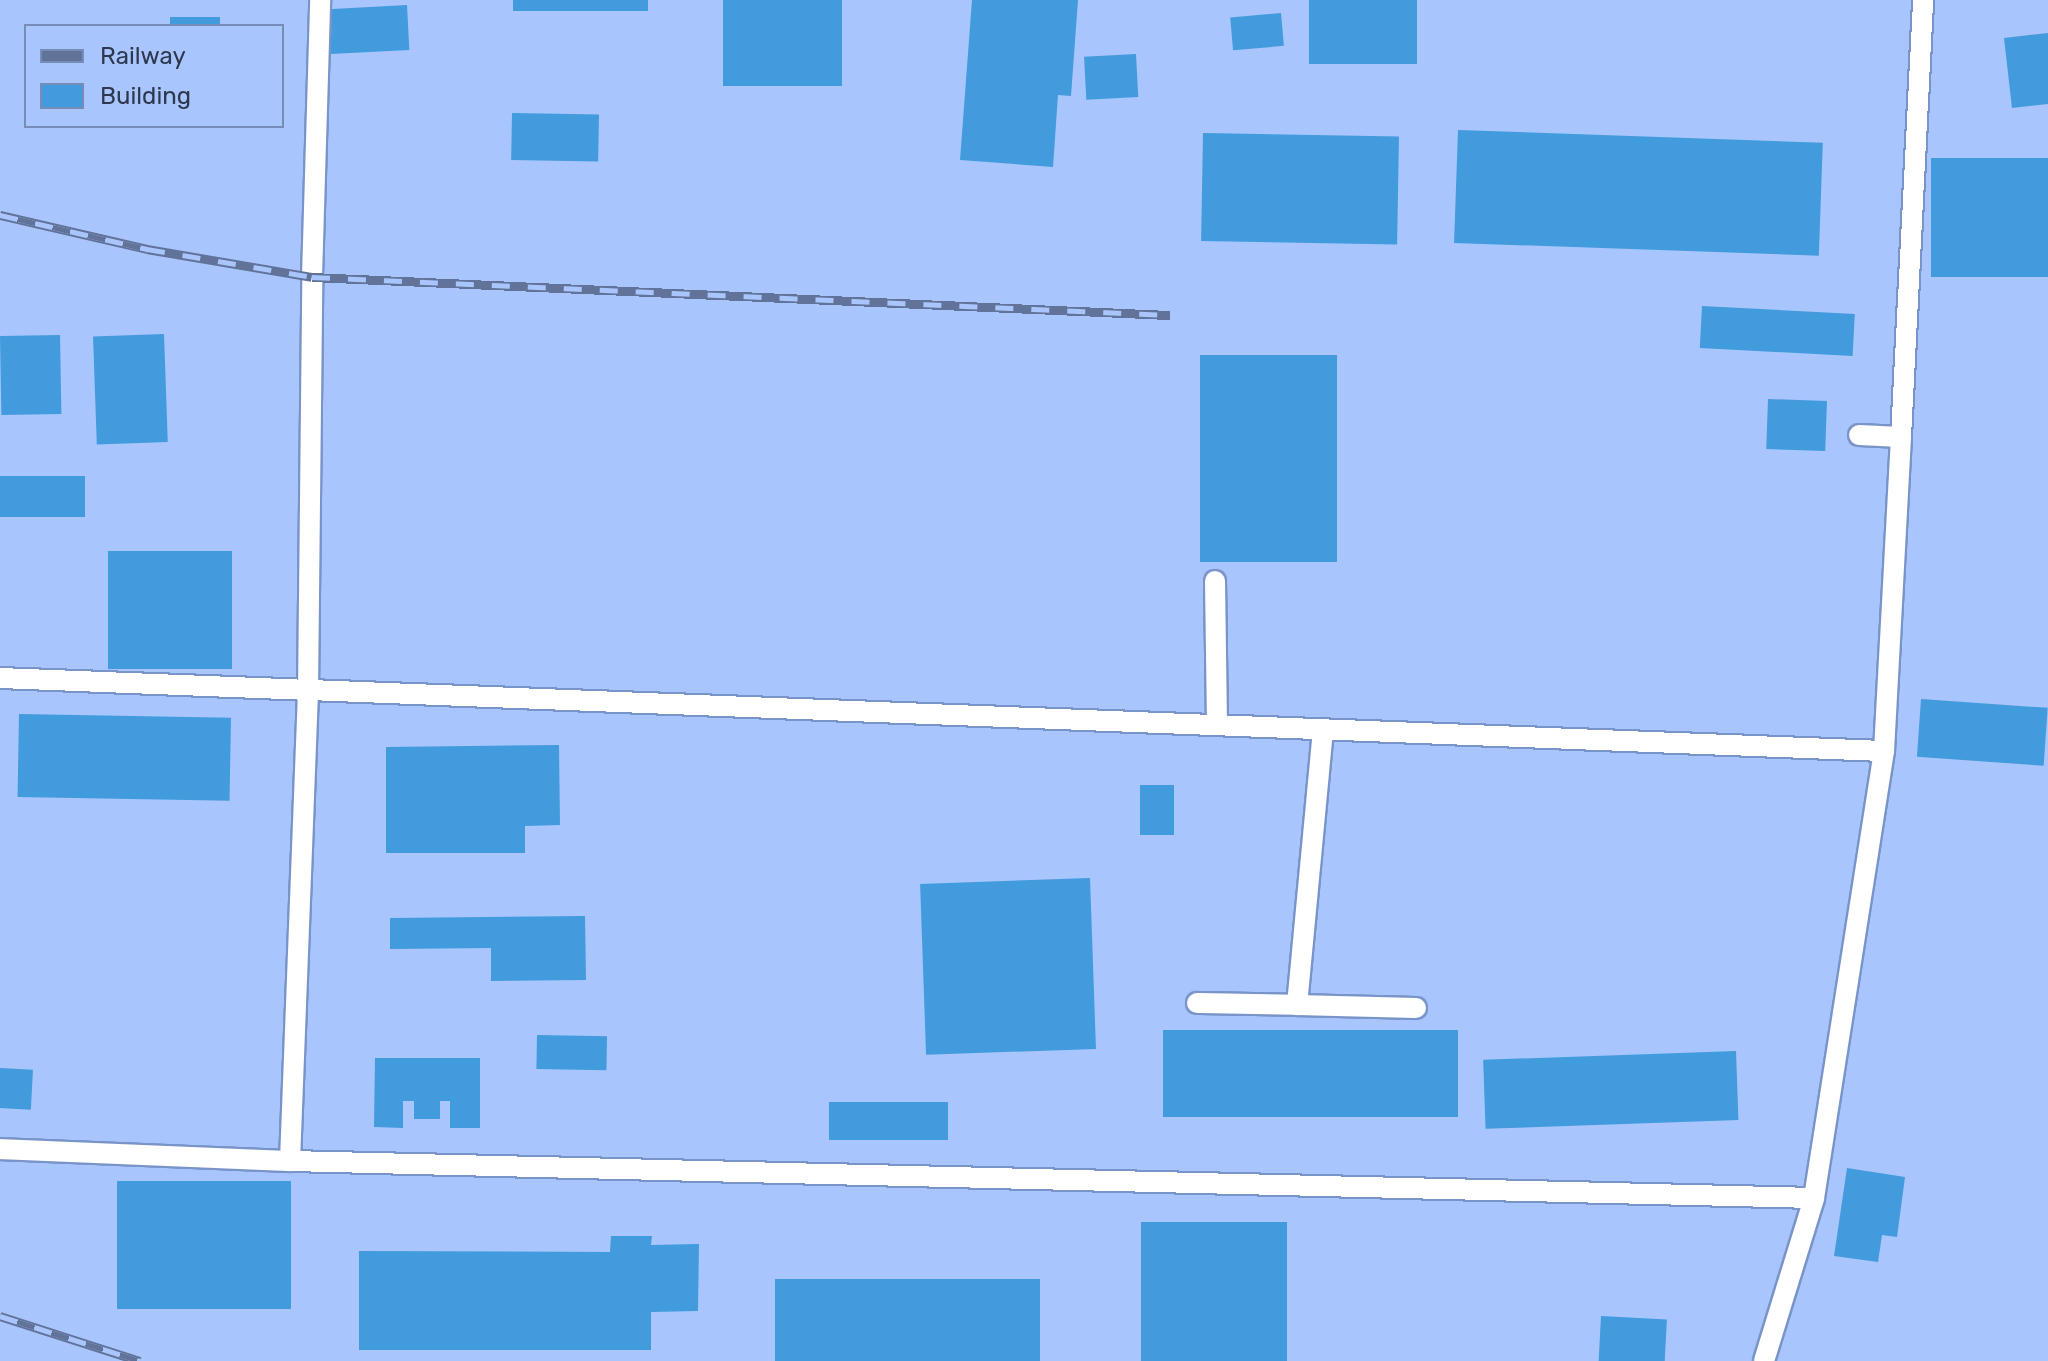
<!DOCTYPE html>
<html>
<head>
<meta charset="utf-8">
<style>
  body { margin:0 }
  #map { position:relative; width:2048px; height:1361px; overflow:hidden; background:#a9c5fd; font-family:Rubik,sans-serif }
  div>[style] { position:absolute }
  .building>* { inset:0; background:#429bdc; transform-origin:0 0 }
  .roads { filter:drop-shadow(2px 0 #7994c9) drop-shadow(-2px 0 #7994c9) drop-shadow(0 2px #7994c9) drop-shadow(0 -2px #7994c9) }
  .service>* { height:20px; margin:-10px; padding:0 10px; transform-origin:10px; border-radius:10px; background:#fff }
  .rail>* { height:9px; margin-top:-4.5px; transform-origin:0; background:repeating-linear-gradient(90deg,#a9c5fd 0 18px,#617398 0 36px); box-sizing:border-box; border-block:2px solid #617398 }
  span { translate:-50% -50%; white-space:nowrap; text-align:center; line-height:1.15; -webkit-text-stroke:6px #a9c5fd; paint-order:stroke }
  .legend { position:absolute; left:24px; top:24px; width:260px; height:104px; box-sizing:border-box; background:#a9c5fd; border:2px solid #778db7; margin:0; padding:10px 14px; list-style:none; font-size:24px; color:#2d384f }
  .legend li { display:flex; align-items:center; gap:16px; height:40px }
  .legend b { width:40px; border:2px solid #778db7 }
</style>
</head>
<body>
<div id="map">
  <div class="building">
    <i style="left:513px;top:0;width:135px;height:11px"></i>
    <i style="left:723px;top:0;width:119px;height:86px"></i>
    <i style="clip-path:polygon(972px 0,1078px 0,1071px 96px,1058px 95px,1053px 167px,960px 160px)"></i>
    <i style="left:1309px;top:0;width:108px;height:64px"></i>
    <i style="left:407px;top:5px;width:45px;height:79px;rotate:87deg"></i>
    <i style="left:1281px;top:13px;width:33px;height:51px;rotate:85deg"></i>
    <i style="left:170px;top:17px;width:50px;height:9px"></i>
    <i style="clip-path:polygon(2048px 33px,2048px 104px,2012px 108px,2004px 38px)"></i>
    <i style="left:1136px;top:54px;width:43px;height:52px;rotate:87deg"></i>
    <i style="left:512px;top:113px;width:87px;height:47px;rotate:1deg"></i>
    <i style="left:1458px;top:130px;width:365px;height:113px;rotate:2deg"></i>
    <i style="left:1203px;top:133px;width:196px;height:108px;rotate:1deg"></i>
    <i style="left:1931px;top:158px;width:117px;height:119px"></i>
    <i style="left:1702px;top:306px;width:153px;height:42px;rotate:3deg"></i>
    <i style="left:164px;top:334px;width:108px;height:71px;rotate:88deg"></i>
    <i style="left:60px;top:335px;width:79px;height:60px;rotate:89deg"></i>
    <i style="left:1200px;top:355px;width:137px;height:207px"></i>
    <i style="left:1768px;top:399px;width:59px;height:50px;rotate:2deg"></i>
    <i style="left:0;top:476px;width:85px;height:41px"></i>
    <i style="left:108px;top:551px;width:124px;height:118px"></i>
    <i style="left:1921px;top:699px;width:127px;height:58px;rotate:4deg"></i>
    <i style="left:19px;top:714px;width:212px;height:83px;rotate:1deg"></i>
    <i style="clip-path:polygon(559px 745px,560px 825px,525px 826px,525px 853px,386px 853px,386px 747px)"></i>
    <i style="left:1140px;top:785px;width:34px;height:50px"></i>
    <i style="left:1090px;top:878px;width:171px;height:170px;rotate:88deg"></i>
    <i style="clip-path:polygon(585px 916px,586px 980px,491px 981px,491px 948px,390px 949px,390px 918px)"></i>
    <i style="left:1163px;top:1030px;width:295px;height:87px"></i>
    <i style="left:537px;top:1035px;width:70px;height:34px;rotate:1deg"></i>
    <i style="left:1736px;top:1051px;width:69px;height:253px;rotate:88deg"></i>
    <i style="clip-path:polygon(375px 1058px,480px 1058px,480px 1128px,450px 1128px,450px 1101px,440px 1101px,440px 1119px,414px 1119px,414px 1101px,403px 1101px,403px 1128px,374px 1127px)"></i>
    <i style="left:0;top:1068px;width:33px;height:40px;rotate:3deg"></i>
    <i style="left:948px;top:1102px;width:38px;height:119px;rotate:90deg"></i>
    <i style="clip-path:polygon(1847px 1168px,1905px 1177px,1897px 1237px,1882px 1235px,1878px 1262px,1834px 1256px)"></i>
    <i style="left:117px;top:1181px;width:174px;height:128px"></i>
    <i style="left:1287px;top:1222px;width:139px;height:146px;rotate:90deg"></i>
    <i style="clip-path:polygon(611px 1236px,652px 1236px,651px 1245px,699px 1244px,698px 1311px,651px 1312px,651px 1350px,359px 1350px,359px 1251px,610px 1252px)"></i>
    <i style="left:1040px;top:1279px;width:82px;height:265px;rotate:90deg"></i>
    <i style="left:1601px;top:1316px;width:66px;height:45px;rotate:3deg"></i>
  </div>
  <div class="roads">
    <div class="service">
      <i style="left:1901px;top:437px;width:438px;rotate:-87.1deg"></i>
      <i style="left:1215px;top:581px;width:144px;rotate:89.2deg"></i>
      <i style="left:0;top:678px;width:1885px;rotate:2.22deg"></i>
      <i style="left:1884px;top:751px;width:314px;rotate:-86.9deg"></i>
      <i style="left:1901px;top:437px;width:42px;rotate:-177.3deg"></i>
      <i style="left:1197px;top:1003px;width:100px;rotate:1.1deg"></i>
      <i style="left:1297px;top:1005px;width:277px;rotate:-84.6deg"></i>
      <i style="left:1297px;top:1005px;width:119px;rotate:1.4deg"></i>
      <i style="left:0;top:1149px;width:290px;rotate:2.4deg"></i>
      <i style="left:290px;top:1161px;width:1524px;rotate:1.39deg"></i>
      <i style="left:1814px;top:1198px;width:452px;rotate:-81.1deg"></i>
      <i style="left:290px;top:1161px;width:469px;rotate:-87.8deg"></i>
      <i style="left:308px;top:692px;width:415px;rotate:-89.4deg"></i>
      <i style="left:312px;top:277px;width:277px;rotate:-88.3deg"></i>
      <i style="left:1764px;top:1361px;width:170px;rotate:-72.9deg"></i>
    </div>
  </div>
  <div class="rail">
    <i style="left:0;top:215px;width:151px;rotate:13deg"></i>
    <i style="left:147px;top:249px;width:167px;rotate:9.6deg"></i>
    <i style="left:312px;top:277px;width:859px;rotate:2.54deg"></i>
    <i style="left:0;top:1316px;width:147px;rotate:17.8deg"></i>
  </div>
  <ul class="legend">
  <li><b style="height:10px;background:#617398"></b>Railway</li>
  <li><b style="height:22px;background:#429bdc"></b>Building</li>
  </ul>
</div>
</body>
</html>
